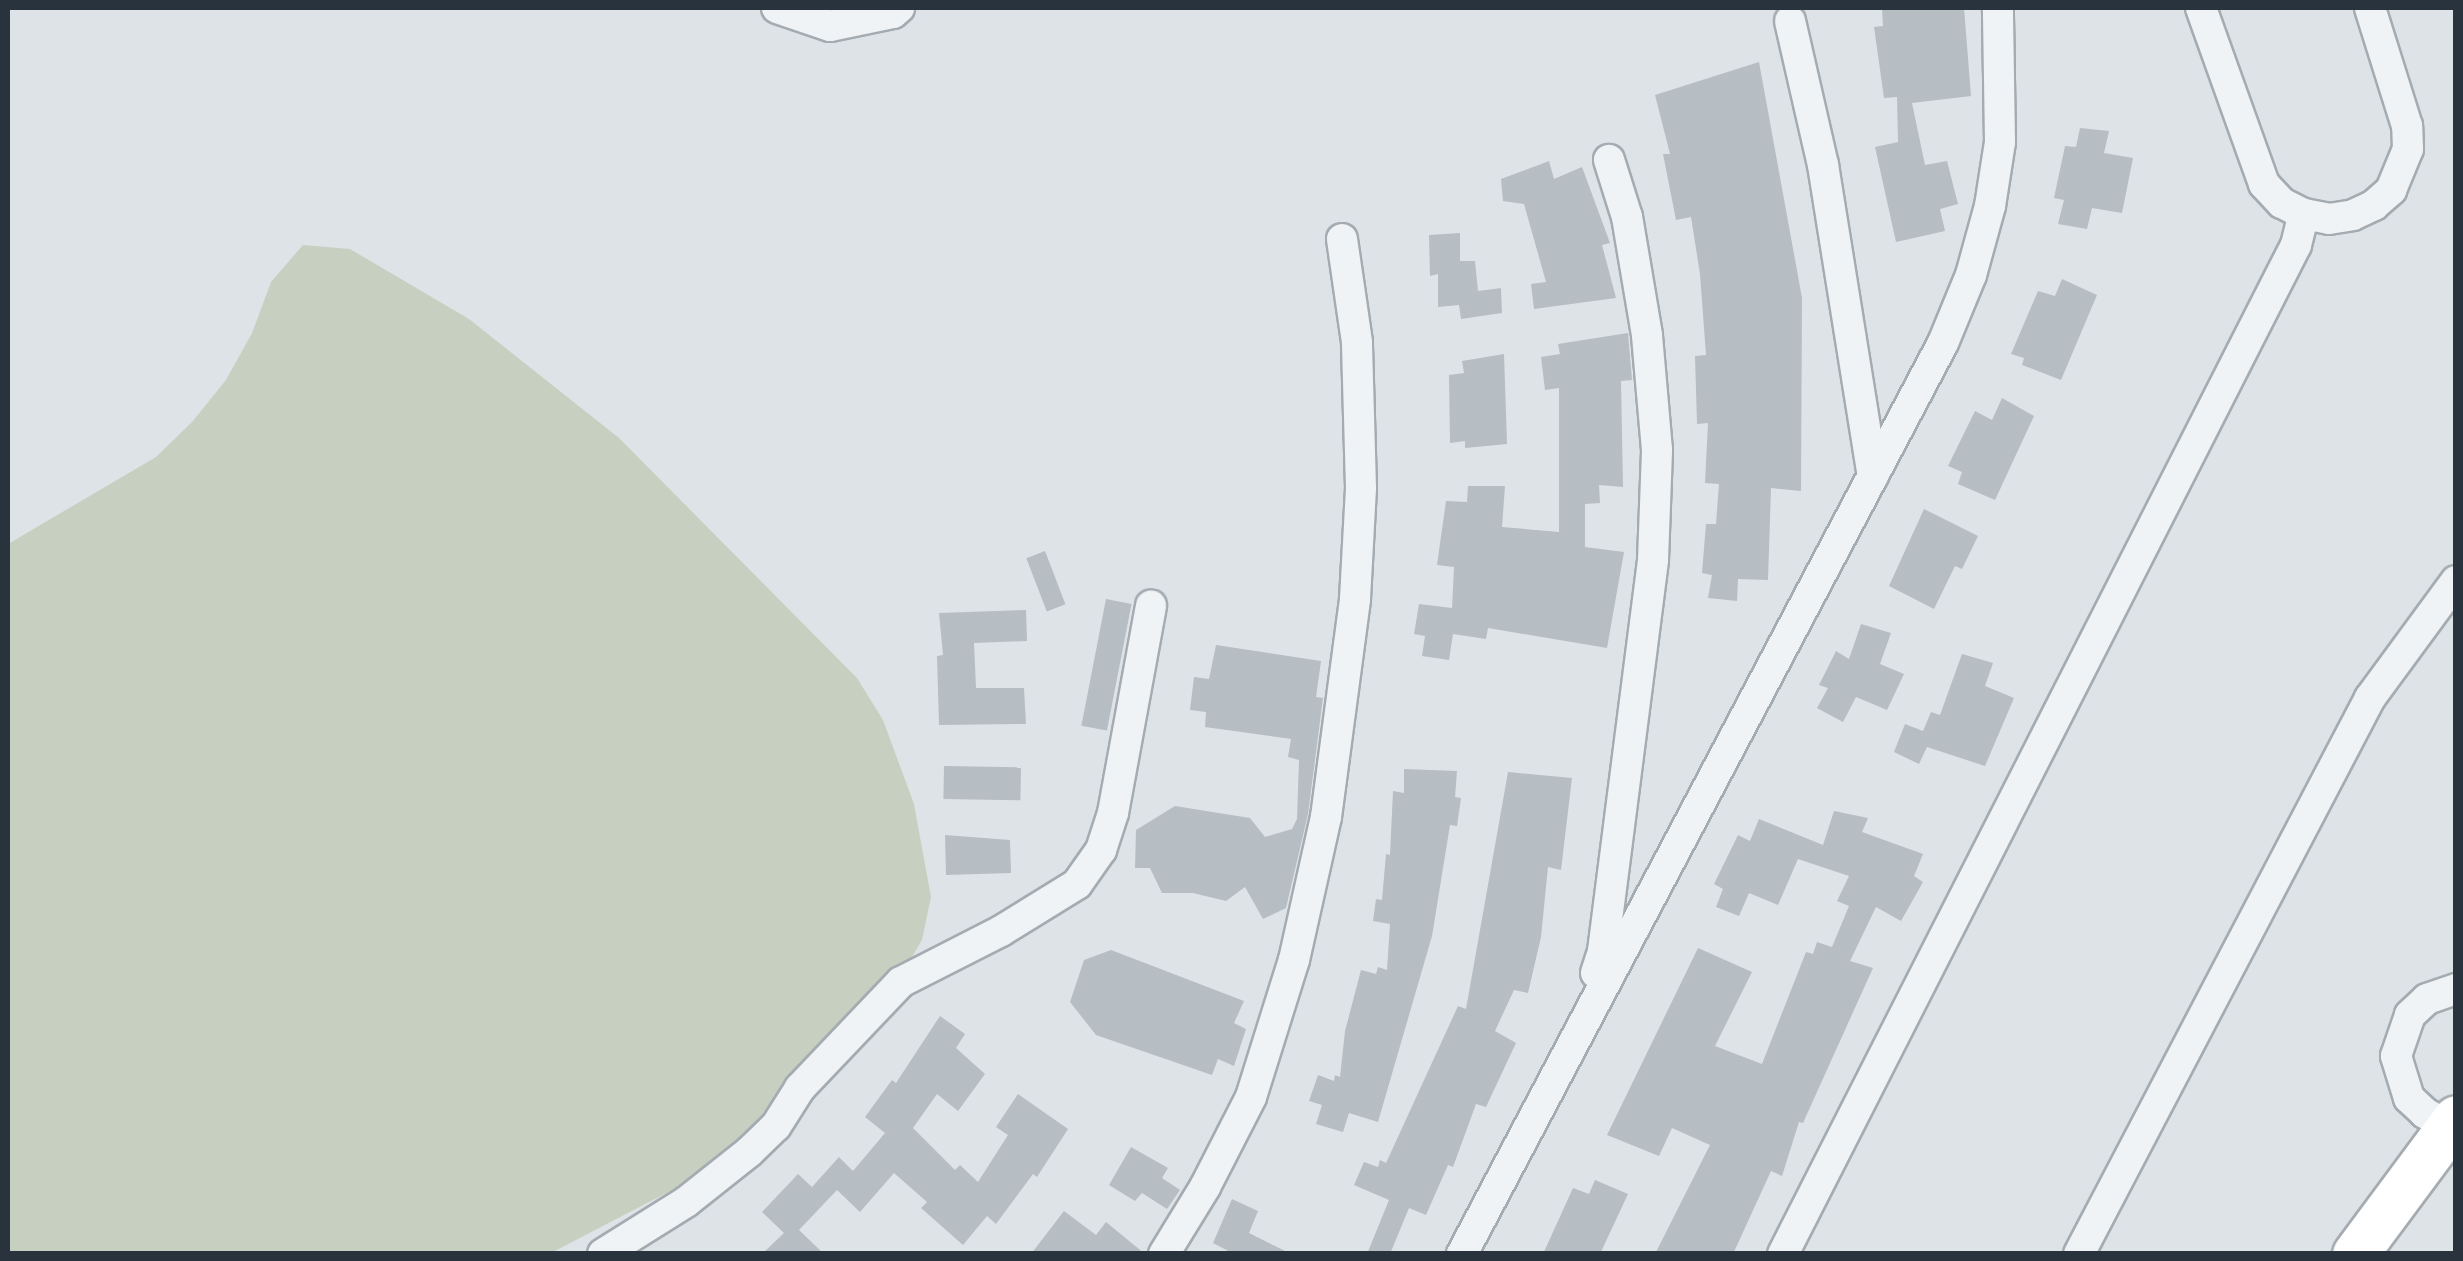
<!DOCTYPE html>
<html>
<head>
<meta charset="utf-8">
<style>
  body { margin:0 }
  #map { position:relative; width:2463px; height:1261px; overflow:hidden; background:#dee3e7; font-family:Raleway,sans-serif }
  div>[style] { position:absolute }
  .green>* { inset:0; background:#c7d0c0 }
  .building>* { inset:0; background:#b6bdc3; transform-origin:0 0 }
  .roads { filter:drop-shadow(2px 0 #a4abb1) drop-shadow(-2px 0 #a4abb1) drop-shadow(0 2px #a4abb1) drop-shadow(0 -2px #a4abb1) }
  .minor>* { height:30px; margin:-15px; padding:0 15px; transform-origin:15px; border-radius:15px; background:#f0f3f5 }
  .highway>* { height:45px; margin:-22.5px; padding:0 22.5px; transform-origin:22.5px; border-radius:22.5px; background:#fff }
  span { translate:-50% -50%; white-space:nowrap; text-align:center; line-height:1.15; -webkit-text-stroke:8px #edf1f4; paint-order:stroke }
  .frame { position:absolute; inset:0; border:10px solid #28333d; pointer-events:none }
</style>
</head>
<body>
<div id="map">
  <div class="green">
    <i style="clip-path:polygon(303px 245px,350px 249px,469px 319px,619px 438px,857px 678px,883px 720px,914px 804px,931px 897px,922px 940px,876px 1018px,703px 1174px,551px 1253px,8px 1253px,8px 544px,156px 457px,192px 422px,226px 380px,252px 333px,271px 282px)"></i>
  </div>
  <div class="building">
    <i style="clip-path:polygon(1964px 8px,1971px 96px,1912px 103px,1925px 165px,1947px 161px,1958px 204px,1940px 209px,1945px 231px,1896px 242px,1875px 147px,1898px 142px,1897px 97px,1884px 98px,1874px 27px,1883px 26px,1882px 9px)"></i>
    <i style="clip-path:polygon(1759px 62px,1802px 298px,1801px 491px,1771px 488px,1768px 580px,1738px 579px,1737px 601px,1708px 598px,1712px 575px,1702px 573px,1706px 524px,1716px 524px,1719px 484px,1705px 483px,1708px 423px,1697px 424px,1695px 356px,1706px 355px,1700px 274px,1691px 217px,1676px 220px,1663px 154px,1670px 154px,1655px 95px)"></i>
    <i style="clip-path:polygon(2080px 128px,2109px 131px,2104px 153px,2133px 158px,2122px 213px,2092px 208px,2087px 229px,2058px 224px,2064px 200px,2054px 198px,2065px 146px,2076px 147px)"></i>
    <i style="clip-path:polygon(1549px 161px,1554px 179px,1582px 167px,1610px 243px,1602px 245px,1616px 298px,1534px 309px,1531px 284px,1546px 282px,1524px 204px,1503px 201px,1501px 179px)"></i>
    <i style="clip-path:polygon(1460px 233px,1460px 261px,1475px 261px,1478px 291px,1501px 288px,1502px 313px,1461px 319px,1459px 305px,1438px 307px,1438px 274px,1430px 276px,1429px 235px)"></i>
    <i style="clip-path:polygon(2062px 279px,2097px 295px,2061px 380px,2022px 365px,2024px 358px,2011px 354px,2038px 291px,2055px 296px)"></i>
    <i style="clip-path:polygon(1628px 333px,1632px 380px,1621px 381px,1623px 487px,1599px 485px,1600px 503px,1585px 504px,1585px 547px,1624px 552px,1607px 648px,1488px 628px,1486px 639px,1453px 634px,1449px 660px,1422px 656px,1425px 636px,1414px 634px,1419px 604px,1452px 608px,1454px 567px,1437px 565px,1446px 501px,1467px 502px,1468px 486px,1505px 486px,1502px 527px,1559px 532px,1559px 388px,1545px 390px,1541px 357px,1560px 354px,1558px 344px)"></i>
    <i style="clip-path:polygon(1504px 354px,1507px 444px,1465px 448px,1465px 441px,1450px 443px,1449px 375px,1464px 373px,1462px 361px)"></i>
    <i style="clip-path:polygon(2002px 398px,2034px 416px,1995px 500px,1958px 484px,1962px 472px,1948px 466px,1975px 411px,1992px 420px)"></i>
    <i style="clip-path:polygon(1924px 509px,1978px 536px,1962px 569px,1955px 566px,1934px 609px,1889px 586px)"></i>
    <i style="left:1045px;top:551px;width:57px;height:20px;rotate:69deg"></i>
    <i style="left:1106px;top:599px;width:26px;height:129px;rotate:11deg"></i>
    <i style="clip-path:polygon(1026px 610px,1027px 641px,974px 643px,976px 688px,1024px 688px,1026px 724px,939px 725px,937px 656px,943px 655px,939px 613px)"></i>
    <i style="clip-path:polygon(1861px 624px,1891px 633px,1880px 664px,1904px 674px,1887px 710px,1856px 697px,1843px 722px,1817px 708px,1828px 688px,1819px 685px,1836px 651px,1849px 659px)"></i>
    <i style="clip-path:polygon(1216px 645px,1321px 661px,1316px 697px,1323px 698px,1308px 814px,1286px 908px,1263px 919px,1245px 887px,1226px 901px,1193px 893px,1162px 893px,1150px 868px,1135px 868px,1136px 830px,1175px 806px,1250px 818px,1265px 837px,1292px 829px,1297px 819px,1299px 760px,1288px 757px,1291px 739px,1205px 727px,1206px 712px,1190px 710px,1194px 677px,1209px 679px)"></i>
    <i style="clip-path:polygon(1962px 654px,1993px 663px,1985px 686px,2014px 698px,1985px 766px,1927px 747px,1919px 764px,1894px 752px,1905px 724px,1923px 731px,1931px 712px,1940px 715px)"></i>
    <i style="left:944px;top:766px;width:77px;height:33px;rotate:1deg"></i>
    <i style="clip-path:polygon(1404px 769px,1457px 771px,1455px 797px,1461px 798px,1457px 826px,1450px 825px,1432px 936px,1378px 1122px,1349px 1113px,1343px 1132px,1316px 1124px,1322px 1105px,1309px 1101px,1318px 1075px,1334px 1081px,1335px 1075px,1340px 1077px,1345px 1031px,1361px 970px,1376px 974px,1378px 967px,1387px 970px,1390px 924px,1373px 921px,1376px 899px,1382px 900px,1386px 854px,1390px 855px,1393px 791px,1404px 793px)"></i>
    <i style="clip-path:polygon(1508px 772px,1572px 778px,1561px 870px,1548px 867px,1541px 937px,1528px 993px,1514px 990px,1495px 1031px,1516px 1043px,1486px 1107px,1476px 1104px,1453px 1167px,1448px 1165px,1426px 1215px,1409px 1208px,1390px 1254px,1367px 1254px,1389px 1200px,1354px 1185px,1364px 1162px,1378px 1167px,1380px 1160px,1386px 1163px,1458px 1006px,1466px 1009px)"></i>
    <i style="clip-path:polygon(1834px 811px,1868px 818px,1862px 832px,1923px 854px,1914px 876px,1923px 882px,1901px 921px,1876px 907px,1850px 961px,1873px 968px,1803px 1123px,1799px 1122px,1782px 1176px,1771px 1171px,1733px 1254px,1655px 1254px,1710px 1145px,1672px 1128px,1659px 1156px,1607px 1135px,1698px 948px,1752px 972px,1715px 1046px,1762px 1064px,1806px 952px,1813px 954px,1817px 942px,1832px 947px,1849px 906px,1837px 901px,1849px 876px,1798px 859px,1778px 905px,1749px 893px,1739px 916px,1716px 907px,1723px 889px,1714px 884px,1738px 835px,1750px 841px,1759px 819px,1823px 845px)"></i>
    <i style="clip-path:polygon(945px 835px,1010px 840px,1011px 873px,946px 875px)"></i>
    <i style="clip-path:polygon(1111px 950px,1244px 1001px,1234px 1023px,1246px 1029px,1234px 1066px,1218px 1059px,1212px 1075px,1096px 1035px,1070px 1002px,1084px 960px)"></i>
    <i style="clip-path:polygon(940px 1016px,965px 1034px,956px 1048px,985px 1074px,958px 1111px,937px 1094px,913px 1128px,955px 1170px,960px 1165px,978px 1182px,1008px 1135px,996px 1127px,1018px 1094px,1068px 1129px,1037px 1177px,1033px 1174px,996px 1224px,987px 1216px,963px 1245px,921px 1208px,927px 1202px,894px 1173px,860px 1212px,837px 1190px,799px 1230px,824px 1254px,762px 1254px,784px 1233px,762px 1212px,798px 1174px,812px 1187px,839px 1157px,853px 1171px,885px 1133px,865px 1117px,892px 1080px,896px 1083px)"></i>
    <i style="clip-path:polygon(1131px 1147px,1168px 1168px,1162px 1178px,1180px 1190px,1167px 1209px,1142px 1193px,1135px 1201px,1109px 1185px)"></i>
    <i style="clip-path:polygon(1595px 1180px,1628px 1194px,1600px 1254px,1543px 1254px,1573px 1188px,1589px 1194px)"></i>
    <i style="clip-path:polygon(1232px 1199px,1258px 1211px,1249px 1233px,1291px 1254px,1234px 1254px,1213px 1243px)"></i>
    <i style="clip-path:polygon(1064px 1211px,1096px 1235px,1106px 1222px,1145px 1254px,1031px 1254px)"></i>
  </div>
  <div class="roads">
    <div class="minor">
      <i style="left:777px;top:8px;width:56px;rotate:18.8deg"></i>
      <i style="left:830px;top:26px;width:64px;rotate:-11.7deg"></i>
      <i style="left:893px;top:13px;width:8px;rotate:-40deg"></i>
      <i style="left:2201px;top:8px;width:187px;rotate:70.3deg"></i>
      <i style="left:2264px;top:184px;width:26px;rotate:47deg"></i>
      <i style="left:2282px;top:203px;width:25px;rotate:27deg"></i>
      <i style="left:2304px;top:214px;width:25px;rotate:11deg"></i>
      <i style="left:2329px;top:219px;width:24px;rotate:-9deg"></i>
      <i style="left:2353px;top:215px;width:23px;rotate:-25deg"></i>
      <i style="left:2374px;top:205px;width:23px;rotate:-41deg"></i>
      <i style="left:2391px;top:190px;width:44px;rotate:-67.5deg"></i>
      <i style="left:2408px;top:149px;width:23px;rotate:-92deg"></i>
      <i style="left:2407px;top:126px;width:124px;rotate:-107.4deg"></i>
      <i style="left:1790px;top:21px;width:148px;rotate:77.1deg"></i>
      <i style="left:1823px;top:165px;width:315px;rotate:80.9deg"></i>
      <i style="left:1596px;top:973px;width:23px;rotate:-72deg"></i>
      <i style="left:1603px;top:951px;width:394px;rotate:-82.7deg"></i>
      <i style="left:1653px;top:560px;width:110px;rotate:-87.9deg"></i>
      <i style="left:1657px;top:450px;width:115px;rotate:-95deg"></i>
      <i style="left:1647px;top:335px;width:120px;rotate:-99.6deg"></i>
      <i style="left:1627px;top:217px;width:60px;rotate:-107.5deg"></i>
      <i style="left:2449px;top:1126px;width:27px;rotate:-152deg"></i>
      <i style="left:2425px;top:1113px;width:22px;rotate:-137deg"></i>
      <i style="left:2409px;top:1098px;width:44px;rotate:-107.2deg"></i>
      <i style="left:2396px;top:1056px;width:43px;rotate:-71.1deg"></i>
      <i style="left:2410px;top:1015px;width:23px;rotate:-43deg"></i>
      <i style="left:2427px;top:999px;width:31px;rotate:-19deg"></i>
      <i style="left:603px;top:1254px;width:98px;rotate:-32.1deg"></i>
      <i style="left:686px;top:1202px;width:80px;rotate:-38.4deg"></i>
      <i style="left:749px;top:1152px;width:37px;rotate:-44deg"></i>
      <i style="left:776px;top:1126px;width:45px;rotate:-57.7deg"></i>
      <i style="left:800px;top:1088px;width:146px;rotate:-46.4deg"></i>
      <i style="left:901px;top:982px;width:112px;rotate:-27deg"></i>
      <i style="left:1001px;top:931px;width:89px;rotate:-31.7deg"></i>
      <i style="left:1077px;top:884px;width:42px;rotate:-54.8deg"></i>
      <i style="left:1101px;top:850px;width:39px;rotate:-72deg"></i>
      <i style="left:1113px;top:813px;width:211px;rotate:-79.6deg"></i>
      <i style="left:1164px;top:1254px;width:79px;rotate:-58.5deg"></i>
      <i style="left:1205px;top:1187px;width:101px;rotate:-62.9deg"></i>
      <i style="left:1251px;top:1097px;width:144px;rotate:-72.6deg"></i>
      <i style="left:1294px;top:960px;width:147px;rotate:-77.4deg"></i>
      <i style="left:1326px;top:817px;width:220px;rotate:-82.4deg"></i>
      <i style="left:1355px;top:599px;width:111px;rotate:-86.9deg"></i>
      <i style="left:1361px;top:488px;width:146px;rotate:-91.6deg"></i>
      <i style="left:1357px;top:342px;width:104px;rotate:-98.3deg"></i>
      <i style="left:1462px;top:1254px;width:1030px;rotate:-62.17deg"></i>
      <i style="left:1943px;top:343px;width:74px;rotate:-67.6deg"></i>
      <i style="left:1971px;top:275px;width:72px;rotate:-74.6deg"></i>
      <i style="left:1990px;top:206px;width:65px;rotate:-81.1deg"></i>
      <i style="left:2000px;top:142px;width:134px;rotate:-90.9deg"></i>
      <i style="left:1783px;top:1254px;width:1132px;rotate:-63.05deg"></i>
      <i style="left:2296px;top:245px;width:32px;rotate:-76deg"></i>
      <i style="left:2079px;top:1254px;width:628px;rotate:-62.37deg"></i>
      <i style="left:2370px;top:698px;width:145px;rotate:-53.7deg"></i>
    </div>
    <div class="highway">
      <i style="left:2355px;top:1254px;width:169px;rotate:-53.4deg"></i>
    </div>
  </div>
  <div class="frame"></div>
</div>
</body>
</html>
